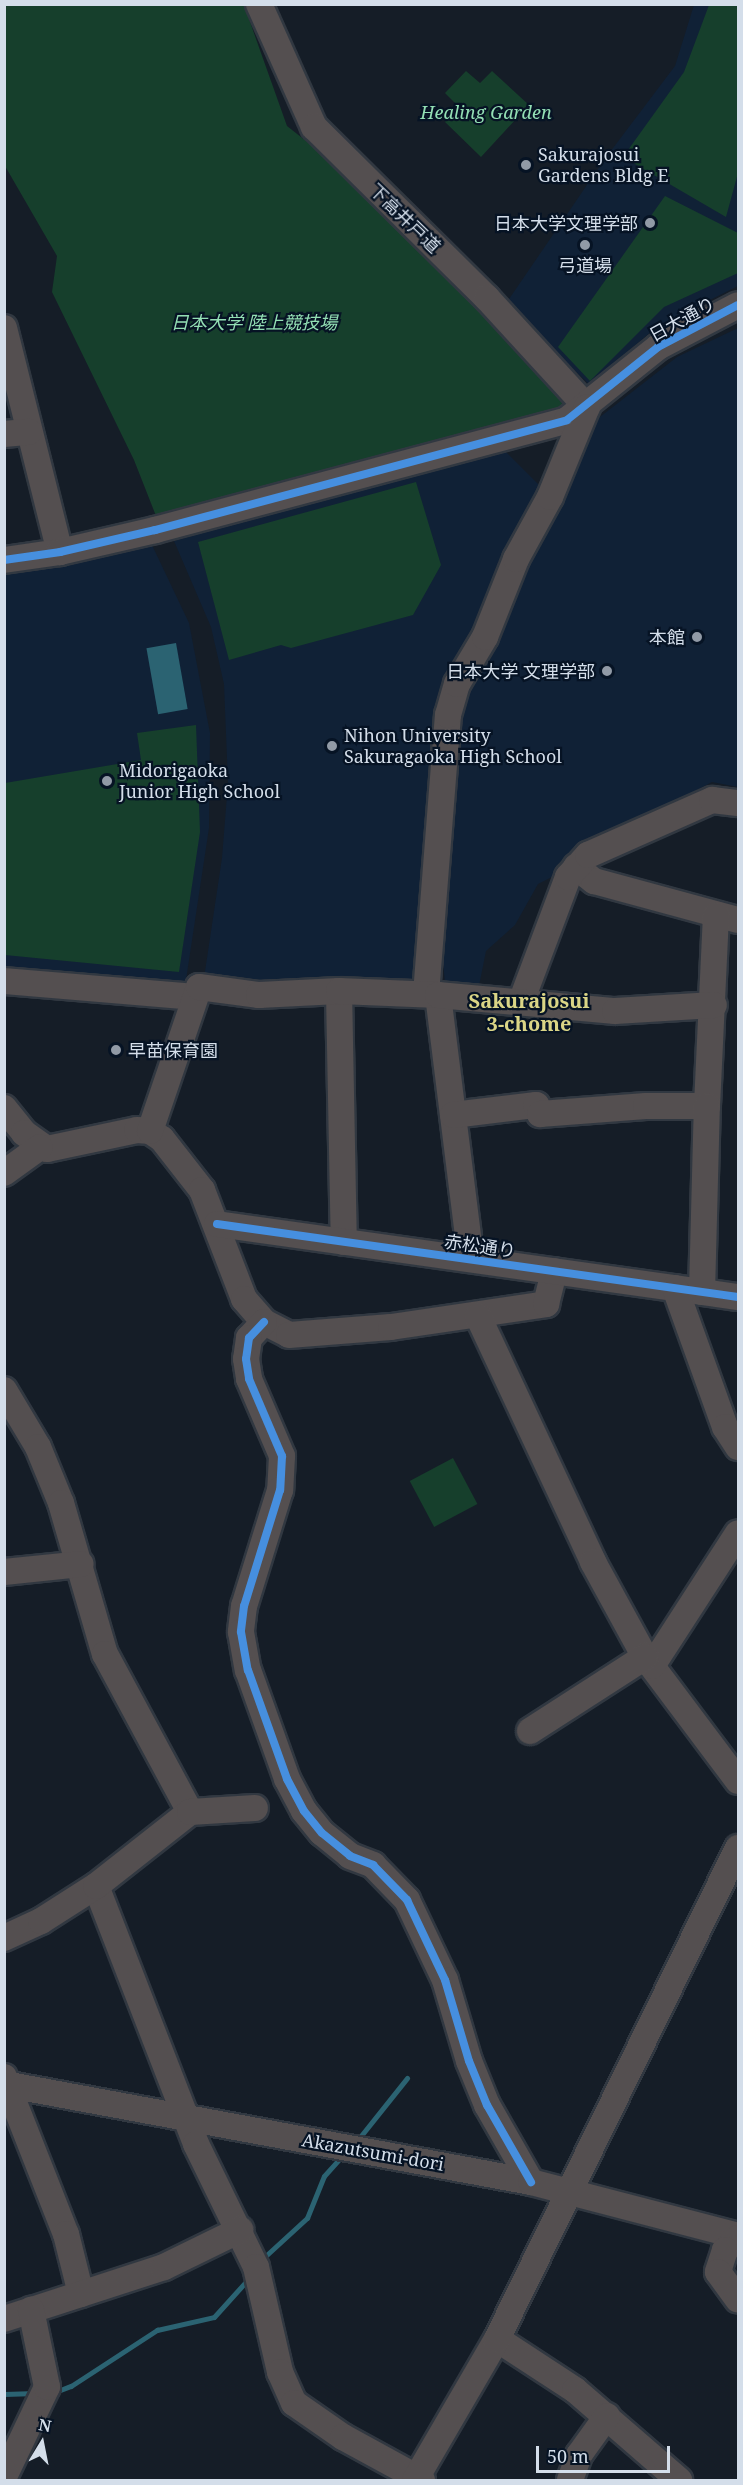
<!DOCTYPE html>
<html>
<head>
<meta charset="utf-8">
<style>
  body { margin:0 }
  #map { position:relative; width:743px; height:2485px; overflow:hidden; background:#151d27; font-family:"Noto Serif","Noto Sans JP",serif }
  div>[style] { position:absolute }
  .built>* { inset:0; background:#102136 }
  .green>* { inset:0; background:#163f2c; transform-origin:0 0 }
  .water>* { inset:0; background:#2b6372; transform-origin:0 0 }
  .stream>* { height:5px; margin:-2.5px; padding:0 2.5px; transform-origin:2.5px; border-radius:2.5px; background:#2b6372 }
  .roads { filter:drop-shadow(2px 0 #313841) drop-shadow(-2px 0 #313841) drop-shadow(0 2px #313841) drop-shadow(0 -2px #313841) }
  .minor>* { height:26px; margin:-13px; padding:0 13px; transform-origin:13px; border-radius:13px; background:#544f50 }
  .cycleway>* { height:8px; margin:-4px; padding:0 4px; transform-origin:4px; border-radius:4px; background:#468fdf }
  .dots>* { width:16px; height:16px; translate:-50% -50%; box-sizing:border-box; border:3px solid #061324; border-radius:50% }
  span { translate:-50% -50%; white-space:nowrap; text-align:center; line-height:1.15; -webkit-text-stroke:4.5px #061324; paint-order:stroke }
  .park-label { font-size:18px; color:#93dfb4; font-style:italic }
  .poi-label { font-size:18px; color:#d4deea }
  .left { translate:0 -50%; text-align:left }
  .right { translate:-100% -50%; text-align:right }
  .street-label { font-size:18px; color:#d4deea }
  .neighbourhood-label { font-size:20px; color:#dad586; font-weight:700 }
  .frame { position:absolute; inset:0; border:6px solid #d4deea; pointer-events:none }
  .north { position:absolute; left:12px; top:2413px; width:60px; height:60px; -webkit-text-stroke:4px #061324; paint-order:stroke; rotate:10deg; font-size:16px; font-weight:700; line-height:24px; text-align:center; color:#d4deea }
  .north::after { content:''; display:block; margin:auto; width:21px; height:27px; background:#d4deea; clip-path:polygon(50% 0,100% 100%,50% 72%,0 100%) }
  .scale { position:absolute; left:536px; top:2446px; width:134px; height:27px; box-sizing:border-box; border:3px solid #d4deea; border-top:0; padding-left:8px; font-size:18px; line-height:21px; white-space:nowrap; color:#d4deea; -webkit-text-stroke:4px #061324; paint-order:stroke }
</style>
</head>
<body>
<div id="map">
  <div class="built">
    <i style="clip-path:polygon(694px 5px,738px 5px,738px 286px,658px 326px,589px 384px,505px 305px,604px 160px,675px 66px)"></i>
    <i style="clip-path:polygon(738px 328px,738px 787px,712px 782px,586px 850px,564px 871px,538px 884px,515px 925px,486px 951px,478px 991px,445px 983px,441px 940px,460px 701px,591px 424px,677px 357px)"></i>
    <i style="clip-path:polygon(498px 444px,546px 492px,449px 683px,417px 978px,409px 985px,256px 986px,204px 978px,222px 858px,228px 783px,224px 684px,211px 627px,174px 541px)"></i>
    <i style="clip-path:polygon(152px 545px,189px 623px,210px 733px,209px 828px,186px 980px,177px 985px,5px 967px,4px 571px)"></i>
  </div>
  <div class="green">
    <i style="clip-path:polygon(4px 5px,244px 5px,287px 126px,315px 148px,578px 408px,158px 521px,134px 460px,52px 292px,57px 256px,5px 166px)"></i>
    <i style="clip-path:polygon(709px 5px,738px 5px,738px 173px,726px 217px,623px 157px,684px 72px)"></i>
    <i style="clip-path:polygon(466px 71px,480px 83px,492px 71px,529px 105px,481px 157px,445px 122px,459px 107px,445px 93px)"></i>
    <i style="clip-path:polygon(665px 196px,738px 233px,738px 273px,664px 307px,590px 381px,558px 347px)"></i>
    <i style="clip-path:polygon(416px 482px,441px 565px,413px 615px,291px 648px,281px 645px,229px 660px,198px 542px)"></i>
    <i style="clip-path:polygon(196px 725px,200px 832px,179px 972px,5px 955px,5px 783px,141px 760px,137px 733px)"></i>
    <i style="left:453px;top:1458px;width:52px;height:49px;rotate:62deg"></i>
  </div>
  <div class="water">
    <i style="left:176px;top:643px;width:67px;height:30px;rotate:80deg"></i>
  </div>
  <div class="stream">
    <i style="left:356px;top:2142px;width:82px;rotate:-51.4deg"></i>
    <i style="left:260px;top:2261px;width:64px;rotate:-42.5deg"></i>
    <i style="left:307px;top:2218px;width:45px;rotate:-68deg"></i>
    <i style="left:324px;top:2176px;width:28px;rotate:-48deg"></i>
    <i style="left:55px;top:2392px;width:17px;rotate:-21deg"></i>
    <i style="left:71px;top:2386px;width:103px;rotate:-33.1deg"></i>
    <i style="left:157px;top:2330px;width:58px;rotate:-12.8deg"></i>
    <i style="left:214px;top:2317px;width:54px;rotate:-48deg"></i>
    <i style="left:4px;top:2394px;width:32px;rotate:-2deg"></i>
  </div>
  <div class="roads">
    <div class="minor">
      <i style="left:259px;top:4px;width:135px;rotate:65.9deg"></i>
      <i style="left:314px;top:127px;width:243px;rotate:44.7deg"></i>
      <i style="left:487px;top:298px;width:148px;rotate:47.5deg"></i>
      <i style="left:4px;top:328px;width:231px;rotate:76deg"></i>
      <i style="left:4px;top:434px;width:25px;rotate:-5deg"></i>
      <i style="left:4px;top:560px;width:57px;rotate:-8.1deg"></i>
      <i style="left:60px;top:552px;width:98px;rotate:-13deg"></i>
      <i style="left:155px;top:530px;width:426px;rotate:-14.9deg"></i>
      <i style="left:567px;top:420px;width:117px;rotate:-38.7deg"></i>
      <i style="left:658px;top:347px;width:90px;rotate:-27.7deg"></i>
      <i style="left:576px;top:867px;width:23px;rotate:38deg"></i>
      <i style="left:594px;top:881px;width:149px;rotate:15.2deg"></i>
      <i style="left:4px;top:981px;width:191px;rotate:4.8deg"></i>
      <i style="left:339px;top:991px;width:251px;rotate:88.9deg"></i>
      <i style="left:426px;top:994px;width:280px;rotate:-85.5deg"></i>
      <i style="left:448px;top:715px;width:32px;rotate:-74deg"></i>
      <i style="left:457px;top:684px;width:55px;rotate:-59.2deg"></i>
      <i style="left:485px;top:637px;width:84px;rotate:-68.3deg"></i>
      <i style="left:516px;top:559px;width:71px;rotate:-61.3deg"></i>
      <i style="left:550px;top:497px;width:97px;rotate:-67.7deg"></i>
      <i style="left:438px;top:995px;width:266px;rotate:82.9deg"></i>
      <i style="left:521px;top:1002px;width:134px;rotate:-69.4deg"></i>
      <i style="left:568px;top:877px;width:30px;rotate:-48deg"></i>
      <i style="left:588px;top:855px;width:136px;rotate:-23.9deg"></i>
      <i style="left:712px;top:800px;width:26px;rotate:7deg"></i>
      <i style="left:4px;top:1108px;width:32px;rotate:51deg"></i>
      <i style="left:24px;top:1133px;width:28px;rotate:35deg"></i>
      <i style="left:47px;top:1149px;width:92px;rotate:-11.9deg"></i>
      <i style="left:137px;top:1130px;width:13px;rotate:4deg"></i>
      <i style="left:150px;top:1131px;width:14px;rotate:34deg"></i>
      <i style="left:162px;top:1139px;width:65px;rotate:51.9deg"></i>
      <i style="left:202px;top:1190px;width:117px;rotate:68.9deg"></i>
      <i style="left:244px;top:1299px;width:30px;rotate:49deg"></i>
      <i style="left:264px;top:1322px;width:28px;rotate:27deg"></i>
      <i style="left:289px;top:1335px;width:102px;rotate:-4.5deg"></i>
      <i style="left:391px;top:1327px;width:157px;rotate:-8.4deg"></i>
      <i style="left:546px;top:1304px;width:34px;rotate:-76deg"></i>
      <i style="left:453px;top:1115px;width:84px;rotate:-6.9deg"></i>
      <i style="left:536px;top:1105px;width:10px;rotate:66deg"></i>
      <i style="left:540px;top:1114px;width:106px;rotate:-4.3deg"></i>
      <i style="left:646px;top:1106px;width:61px"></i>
      <i style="left:707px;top:1106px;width:191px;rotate:-87.3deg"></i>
      <i style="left:150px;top:1131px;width:152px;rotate:-71.2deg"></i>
      <i style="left:199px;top:987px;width:61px;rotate:7.6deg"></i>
      <i style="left:259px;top:995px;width:80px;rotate:-2.9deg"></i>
      <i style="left:339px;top:991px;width:99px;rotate:2.3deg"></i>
      <i style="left:438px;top:995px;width:178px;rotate:5.2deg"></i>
      <i style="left:615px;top:1011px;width:99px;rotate:-3.5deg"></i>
      <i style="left:4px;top:1173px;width:44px;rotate:-35.8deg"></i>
      <i style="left:217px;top:1224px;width:526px;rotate:7.98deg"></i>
      <i style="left:675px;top:1288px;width:148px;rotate:70.2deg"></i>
      <i style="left:725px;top:1427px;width:24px;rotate:57deg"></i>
      <i style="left:702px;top:1292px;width:186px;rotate:-88.5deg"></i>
      <i style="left:478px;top:1316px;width:272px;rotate:64.9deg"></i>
      <i style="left:593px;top:1562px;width:108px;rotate:61.3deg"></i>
      <i style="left:645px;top:1657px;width:155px;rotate:53.1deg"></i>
      <i style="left:264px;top:1322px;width:22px;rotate:133deg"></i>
      <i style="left:249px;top:1338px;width:21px;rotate:98deg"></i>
      <i style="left:246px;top:1359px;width:20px;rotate:81deg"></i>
      <i style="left:249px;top:1379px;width:84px;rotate:66.8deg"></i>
      <i style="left:282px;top:1456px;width:34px;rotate:93deg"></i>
      <i style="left:280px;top:1490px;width:121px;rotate:107.2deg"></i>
      <i style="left:244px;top:1606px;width:26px;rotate:97deg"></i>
      <i style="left:241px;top:1632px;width:39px;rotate:80deg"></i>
      <i style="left:248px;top:1670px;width:116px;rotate:70.3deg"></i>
      <i style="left:287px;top:1779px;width:36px;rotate:62deg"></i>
      <i style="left:304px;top:1811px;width:28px;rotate:51deg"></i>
      <i style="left:322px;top:1833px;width:36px;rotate:39deg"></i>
      <i style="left:350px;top:1856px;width:25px;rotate:21deg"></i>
      <i style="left:373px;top:1865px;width:49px;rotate:45.8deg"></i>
      <i style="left:407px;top:1900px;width:89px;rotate:64.6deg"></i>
      <i style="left:445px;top:1980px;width:84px;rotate:73.5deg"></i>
      <i style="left:469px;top:2061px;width:48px;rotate:67.8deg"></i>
      <i style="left:487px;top:2105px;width:89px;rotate:60.3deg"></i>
      <i style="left:4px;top:1390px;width:66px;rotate:59.2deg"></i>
      <i style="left:38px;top:1447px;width:61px;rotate:67.7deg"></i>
      <i style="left:61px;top:1503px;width:157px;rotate:73.8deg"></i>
      <i style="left:105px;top:1654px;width:179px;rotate:61.7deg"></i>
      <i style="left:4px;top:1572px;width:77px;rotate:-5.9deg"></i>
      <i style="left:652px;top:1666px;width:158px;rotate:-57.1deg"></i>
      <i style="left:530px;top:1731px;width:137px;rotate:-32.8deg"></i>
      <i style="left:96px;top:1886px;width:277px;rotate:68.8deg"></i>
      <i style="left:196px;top:2144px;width:137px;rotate:64deg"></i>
      <i style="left:256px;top:2267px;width:108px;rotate:77.1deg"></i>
      <i style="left:280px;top:2372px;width:34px;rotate:66deg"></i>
      <i style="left:294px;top:2403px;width:60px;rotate:34.8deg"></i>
      <i style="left:343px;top:2437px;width:90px;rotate:28.6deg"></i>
      <i style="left:4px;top:1938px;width:41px;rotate:-24.7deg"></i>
      <i style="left:41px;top:1921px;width:65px;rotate:-32.5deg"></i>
      <i style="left:96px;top:1886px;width:120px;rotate:-38.2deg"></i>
      <i style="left:190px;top:1812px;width:65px;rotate:-3.5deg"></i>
      <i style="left:4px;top:2077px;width:169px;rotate:68.5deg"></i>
      <i style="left:66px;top:2234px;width:62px;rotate:76deg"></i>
      <i style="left:4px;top:2084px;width:536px;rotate:10.53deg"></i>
      <i style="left:531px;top:2182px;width:214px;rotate:14.6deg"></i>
      <i style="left:738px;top:2238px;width:18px;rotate:137deg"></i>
      <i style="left:725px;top:2250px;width:23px;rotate:108deg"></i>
      <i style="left:718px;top:2272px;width:34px;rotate:54deg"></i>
      <i style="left:4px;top:2319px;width:168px;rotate:-18deg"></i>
      <i style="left:164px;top:2267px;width:85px;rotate:-26deg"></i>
      <i style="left:497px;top:2339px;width:93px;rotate:33.2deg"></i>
      <i style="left:575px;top:2390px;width:138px;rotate:40.9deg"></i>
      <i style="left:4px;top:2477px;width:100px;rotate:-64.5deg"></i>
      <i style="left:47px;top:2387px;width:79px;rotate:-101.7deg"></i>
      <i style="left:415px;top:2480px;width:163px;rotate:-59.8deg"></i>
      <i style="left:497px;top:2339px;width:547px;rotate:-63.86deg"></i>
      <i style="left:570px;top:2480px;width:27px;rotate:-70deg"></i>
      <i style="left:579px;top:2455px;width:48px;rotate:-54.3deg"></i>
    </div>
  </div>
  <div class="cycleway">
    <i style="left:4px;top:560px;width:57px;rotate:-8.1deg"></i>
    <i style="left:60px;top:552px;width:98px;rotate:-13deg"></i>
    <i style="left:155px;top:530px;width:426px;rotate:-14.9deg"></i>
    <i style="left:567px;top:420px;width:117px;rotate:-38.7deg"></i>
    <i style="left:658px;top:347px;width:90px;rotate:-27.7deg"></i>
    <i style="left:217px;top:1224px;width:526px;rotate:7.98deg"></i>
    <i style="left:264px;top:1322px;width:22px;rotate:133deg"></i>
    <i style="left:249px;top:1338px;width:21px;rotate:98deg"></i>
    <i style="left:246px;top:1359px;width:20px;rotate:81deg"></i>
    <i style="left:249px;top:1379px;width:84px;rotate:66.8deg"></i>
    <i style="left:282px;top:1456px;width:34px;rotate:93deg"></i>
    <i style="left:280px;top:1490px;width:121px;rotate:107.2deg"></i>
    <i style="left:244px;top:1606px;width:26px;rotate:97deg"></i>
    <i style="left:241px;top:1632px;width:39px;rotate:80deg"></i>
    <i style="left:248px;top:1670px;width:116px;rotate:70.3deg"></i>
    <i style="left:287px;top:1779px;width:36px;rotate:62deg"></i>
    <i style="left:304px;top:1811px;width:28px;rotate:51deg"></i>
    <i style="left:322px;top:1833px;width:36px;rotate:39deg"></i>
    <i style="left:350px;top:1856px;width:25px;rotate:21deg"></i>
    <i style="left:373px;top:1865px;width:49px;rotate:45.8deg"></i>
    <i style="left:407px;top:1900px;width:89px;rotate:64.6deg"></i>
    <i style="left:445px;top:1980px;width:84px;rotate:73.5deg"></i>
    <i style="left:469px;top:2061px;width:48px;rotate:67.8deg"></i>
    <i style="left:487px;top:2105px;width:89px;rotate:60.3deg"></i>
  </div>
  <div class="dots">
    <i style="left:526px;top:165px;background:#919aa6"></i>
    <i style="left:650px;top:223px;background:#919aa6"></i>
    <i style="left:585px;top:245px;background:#919aa6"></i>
    <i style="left:697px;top:637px;background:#919aa6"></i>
    <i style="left:607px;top:671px;background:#919aa6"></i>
    <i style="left:332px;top:746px;background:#919aa6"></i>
    <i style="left:107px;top:781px;background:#919aa6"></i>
    <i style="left:116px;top:1050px;background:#919aa6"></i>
  </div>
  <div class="park-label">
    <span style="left:486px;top:112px">Healing Garden</span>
    <span style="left:254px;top:322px">日本大学 陸上競技場</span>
  </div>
  <div class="poi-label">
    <span class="left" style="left:538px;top:165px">Sakurajosui<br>Gardens Bldg E</span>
    <span class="right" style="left:638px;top:223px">日本大学文理学部</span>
    <span style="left:585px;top:265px">弓道場</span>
    <span class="right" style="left:685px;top:637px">本館</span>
    <span class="right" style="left:595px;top:671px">日本大学 文理学部</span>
    <span class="left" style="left:344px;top:746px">Nihon University<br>Sakuragaoka High School</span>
    <span class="left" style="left:119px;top:781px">Midorigaoka<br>Junior High School</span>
    <span class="left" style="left:128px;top:1050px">早苗保育園</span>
  </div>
  <div class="street-label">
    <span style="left:405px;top:218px;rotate:44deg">下高井戸道</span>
    <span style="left:682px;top:319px;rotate:-29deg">日大通り</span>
    <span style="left:480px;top:1246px;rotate:8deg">赤松通り</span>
    <span style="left:373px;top:2152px;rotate:10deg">Akazutsumi-dori</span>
  </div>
  <div class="neighbourhood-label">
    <span style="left:529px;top:1012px">Sakurajosui<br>3-chome</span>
  </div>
  <div class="frame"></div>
  <div class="north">N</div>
  <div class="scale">50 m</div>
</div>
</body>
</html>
